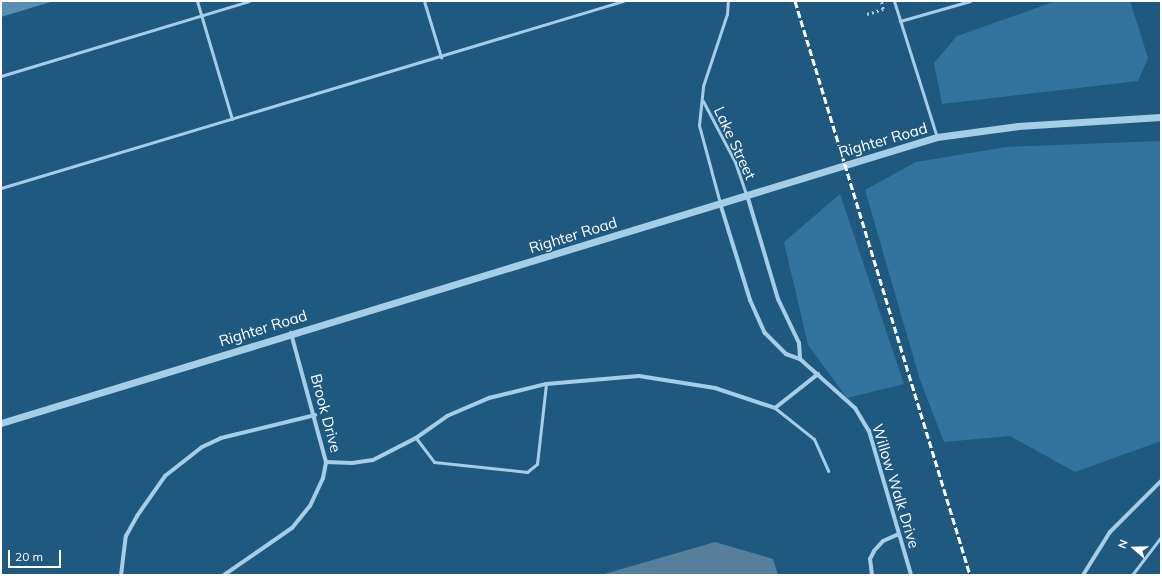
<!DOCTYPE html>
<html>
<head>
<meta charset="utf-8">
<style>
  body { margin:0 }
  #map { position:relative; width:1162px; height:576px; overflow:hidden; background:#205980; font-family:Mulish,sans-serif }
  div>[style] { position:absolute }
  .green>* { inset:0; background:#34739e }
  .water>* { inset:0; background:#577f9b }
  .building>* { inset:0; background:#598db1 }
  .path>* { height:2.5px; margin-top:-1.25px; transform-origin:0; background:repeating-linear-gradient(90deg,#a5cde8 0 2px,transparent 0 5px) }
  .service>* { height:3px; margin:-1.5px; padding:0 1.5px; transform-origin:1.5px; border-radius:1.5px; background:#a5cde8 }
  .minor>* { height:4px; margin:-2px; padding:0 2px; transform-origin:2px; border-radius:2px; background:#a5cde8 }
  .tertiary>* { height:7px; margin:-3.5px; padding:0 3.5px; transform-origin:3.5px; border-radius:3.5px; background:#a5cde8 }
  .rail>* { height:3px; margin-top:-1.5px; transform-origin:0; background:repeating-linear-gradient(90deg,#fff 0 7px,transparent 0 10px) }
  span { translate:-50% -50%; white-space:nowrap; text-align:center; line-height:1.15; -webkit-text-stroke:3px #205980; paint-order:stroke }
  .street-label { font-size:15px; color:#fff }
  .frame { position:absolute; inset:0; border:2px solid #fff; pointer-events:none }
  .north { position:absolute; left:1114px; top:528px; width:40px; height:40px; -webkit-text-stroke:3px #205980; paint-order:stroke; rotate:290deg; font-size:11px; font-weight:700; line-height:16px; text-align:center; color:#fff }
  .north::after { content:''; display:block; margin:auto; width:14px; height:18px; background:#fff; clip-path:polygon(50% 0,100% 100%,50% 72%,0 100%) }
  .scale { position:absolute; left:8px; top:550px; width:53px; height:18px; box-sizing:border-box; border:2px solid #fff; border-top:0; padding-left:5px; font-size:12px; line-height:14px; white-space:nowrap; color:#fff; -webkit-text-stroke:3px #205980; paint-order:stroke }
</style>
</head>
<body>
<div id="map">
  <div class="green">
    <i style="clip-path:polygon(1056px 1px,1130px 1px,1148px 58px,1138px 81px,942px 104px,934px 63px,957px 36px)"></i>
    <i style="clip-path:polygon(1161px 141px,1161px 441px,1075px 472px,1010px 436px,944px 442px,920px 380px,865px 190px,916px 162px,1006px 147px)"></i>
    <i style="clip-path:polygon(840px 194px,904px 384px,847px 398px,808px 345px,784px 242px)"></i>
  </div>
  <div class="water">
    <i style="clip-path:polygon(715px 542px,773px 559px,778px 575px,601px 575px)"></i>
  </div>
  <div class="building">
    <i style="clip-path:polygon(1px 1px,54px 1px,1px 17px)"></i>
  </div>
  <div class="path">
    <i style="left:911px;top:1px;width:2px"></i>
    <i style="left:867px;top:14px;width:17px;rotate:-17deg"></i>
    <i style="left:883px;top:9px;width:8px;rotate:-104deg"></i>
  </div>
  <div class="service">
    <i style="left:197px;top:1px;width:123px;rotate:73.5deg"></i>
    <i style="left:424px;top:1px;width:59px;rotate:73.1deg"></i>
    <i style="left:894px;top:1px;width:143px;rotate:72.5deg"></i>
    <i style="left:900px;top:21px;width:73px;rotate:-15.9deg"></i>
    <i style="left:1px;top:76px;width:259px;rotate:-16.8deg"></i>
    <i style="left:703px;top:101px;width:69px;rotate:62.3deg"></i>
    <i style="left:735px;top:162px;width:34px;rotate:71deg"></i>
    <i style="left:1px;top:188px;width:650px;rotate:-16.73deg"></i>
    <i style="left:720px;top:203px;width:81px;rotate:-105.1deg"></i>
    <i style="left:699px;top:125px;width:39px;rotate:-84deg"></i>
    <i style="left:703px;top:86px;width:76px;rotate:-71.6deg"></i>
    <i style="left:727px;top:14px;width:13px;rotate:-86deg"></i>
    <i style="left:775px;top:408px;width:50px;rotate:38.5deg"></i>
    <i style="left:814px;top:439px;width:35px;rotate:66deg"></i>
    <i style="left:416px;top:438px;width:30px;rotate:53deg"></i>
    <i style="left:434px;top:462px;width:94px;rotate:6.1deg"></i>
    <i style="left:527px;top:472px;width:13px;rotate:-39deg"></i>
    <i style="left:537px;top:464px;width:81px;rotate:-83.6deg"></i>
    <i style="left:1132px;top:575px;width:48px;rotate:-52.7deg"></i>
  </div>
  <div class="minor">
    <i style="left:747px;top:195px;width:109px;rotate:73.4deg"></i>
    <i style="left:778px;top:299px;width:49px;rotate:64.5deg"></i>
    <i style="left:799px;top:343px;width:16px;rotate:86deg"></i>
    <i style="left:720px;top:203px;width:102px;rotate:72.8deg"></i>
    <i style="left:750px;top:300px;width:36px;rotate:66deg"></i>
    <i style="left:765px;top:333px;width:30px;rotate:45deg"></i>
    <i style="left:786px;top:354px;width:15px;rotate:20deg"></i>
    <i style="left:800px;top:359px;width:74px;rotate:41.7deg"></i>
    <i style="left:855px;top:408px;width:27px;rotate:59deg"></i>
    <i style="left:869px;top:431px;width:150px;rotate:73.7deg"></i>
    <i style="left:326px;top:462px;width:26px;rotate:2deg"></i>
    <i style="left:352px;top:463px;width:21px;rotate:-8deg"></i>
    <i style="left:373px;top:460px;width:48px;rotate:-27.1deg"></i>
    <i style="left:416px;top:438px;width:38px;rotate:-35deg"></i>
    <i style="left:447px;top:416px;width:46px;rotate:-23.2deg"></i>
    <i style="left:489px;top:398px;width:59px;rotate:-13.8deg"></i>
    <i style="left:546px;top:384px;width:93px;rotate:-4.9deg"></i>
    <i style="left:639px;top:376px;width:77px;rotate:9deg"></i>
    <i style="left:715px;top:388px;width:63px;rotate:18.4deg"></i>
    <i style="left:775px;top:408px;width:55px;rotate:-38.3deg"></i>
    <i style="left:121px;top:575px;width:39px;rotate:-83deg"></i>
    <i style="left:126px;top:536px;width:23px;rotate:-61deg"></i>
    <i style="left:137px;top:516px;width:49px;rotate:-55deg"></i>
    <i style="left:165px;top:476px;width:47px;rotate:-38.1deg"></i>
    <i style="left:202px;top:447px;width:21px;rotate:-25deg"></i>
    <i style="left:221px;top:438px;width:97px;rotate:-13.7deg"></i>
    <i style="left:224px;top:575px;width:83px;rotate:-34.7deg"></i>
    <i style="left:292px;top:528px;width:28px;rotate:-51deg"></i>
    <i style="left:310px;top:506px;width:31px;rotate:-65deg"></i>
    <i style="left:323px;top:478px;width:16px;rotate:-79deg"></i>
    <i style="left:326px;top:462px;width:134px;rotate:-105.2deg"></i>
    <i style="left:872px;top:575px;width:16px;rotate:-97deg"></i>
    <i style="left:870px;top:559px;width:9px;rotate:-63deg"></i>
    <i style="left:874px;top:551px;width:13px;rotate:-48deg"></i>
    <i style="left:883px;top:541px;width:17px;rotate:-24deg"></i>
    <i style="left:1083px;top:575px;width:51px;rotate:-57.9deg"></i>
    <i style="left:1110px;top:532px;width:72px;rotate:-45deg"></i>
  </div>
  <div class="tertiary">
    <i style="left:1px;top:423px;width:979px;rotate:-16.99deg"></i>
    <i style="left:937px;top:137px;width:82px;rotate:-7.7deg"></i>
    <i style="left:1018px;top:126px;width:143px;rotate:-3.6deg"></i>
  </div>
  <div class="rail">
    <i style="left:795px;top:1px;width:600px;rotate:73.04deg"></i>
  </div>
  <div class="street-label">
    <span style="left:883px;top:140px;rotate:-16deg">Righter Road</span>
    <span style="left:735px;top:143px;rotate:65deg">Lake Street</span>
    <span style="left:573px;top:235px;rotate:-17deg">Righter Road</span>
    <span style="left:263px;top:328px;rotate:-17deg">Righter Road</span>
    <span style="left:326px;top:413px;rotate:75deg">Brook Drive</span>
    <span style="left:896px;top:486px;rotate:73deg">Willow Walk Drive</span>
  </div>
  <div class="frame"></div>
  <div class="north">N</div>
  <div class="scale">20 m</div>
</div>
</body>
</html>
